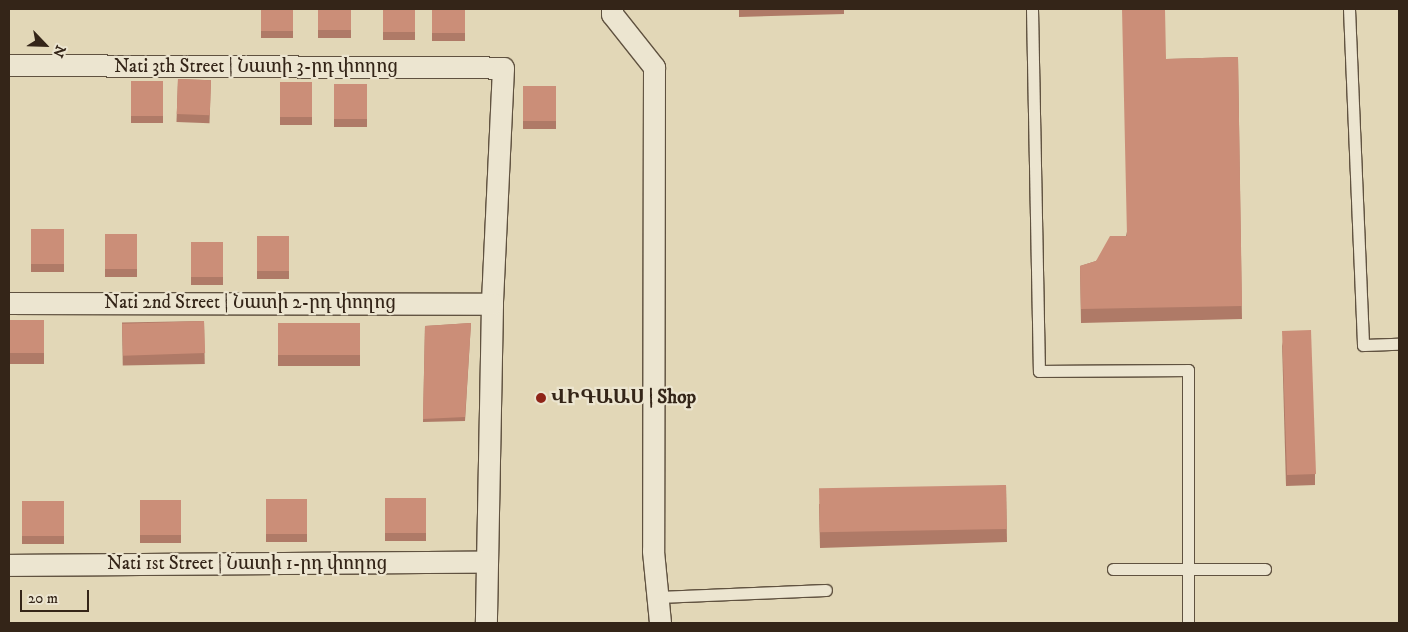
<!DOCTYPE html>
<html>
<head>
<meta charset="utf-8">
<style>
  body { margin:0 }
  #map { position:relative; width:1408px; height:632px; overflow:hidden; background:#e2d7b7; font-family:"IM FELL DW Pica","Noto Serif Armenian",serif }
  div>[style] { position:absolute }
  .roads { filter:drop-shadow(1px 0 #605240) drop-shadow(-1px 0 #605240) drop-shadow(0 1px #605240) drop-shadow(0 -1px #605240) }
  .lane>* { height:11px; margin:-5.5px; padding:0 5.5px; transform-origin:5.5px; border-radius:5.5px; background:#ece5d0 }
  .street>* { height:21px; margin:-10.5px; padding:0 10.5px; transform-origin:10.5px; border-radius:10.5px; background:#ece5d0 }
  .wall>* { inset:0; background:#af7a67; transform-origin:0 0 }
  .building>* { inset:0; background:#cb8e78; transform-origin:0 0 }
  .dots>* { width:14px; height:14px; translate:-50% -50%; box-sizing:border-box; border:2px solid #ece5d0; border-radius:50% }
  span { translate:-50% -50%; white-space:nowrap; text-align:center; line-height:1.15; -webkit-text-stroke:4.5px #ece5d0; paint-order:stroke }
  .street-label { font-size:19px; color:#342518 }
  .poi-label { font-size:19px; color:#342518; font-weight:700 }
  .left { translate:0 -50%; text-align:left }
  .frame { position:absolute; inset:0; border:10px solid #342518; pointer-events:none }
  .north { position:absolute; left:20px; top:20px; width:50px; height:50px; -webkit-text-stroke:4px #ece5d0; paint-order:stroke; rotate:114deg; font-size:14px; font-weight:700; line-height:20px; text-align:center; color:#342518 }
  .north::after { content:''; display:block; margin:auto; width:18px; height:22px; background:#342518; clip-path:polygon(50% 0,100% 100%,50% 72%,0 100%) }
  .scale { position:absolute; left:20px; top:590px; width:69px; height:22px; box-sizing:border-box; border:2px solid #342518; border-top:0; padding-left:6px; font-size:15px; line-height:18px; white-space:nowrap; color:#342518; -webkit-text-stroke:4px #ece5d0; paint-order:stroke }
</style>
</head>
<body>
<div id="map">
  <div class="roads">
    <div class="lane">
      <i style="left:1032px;top:9px;width:362px;rotate:88.9deg"></i>
      <i style="left:1039px;top:371px;width:149px;rotate:-0.4deg"></i>
      <i style="left:1188px;top:370px;width:253px;rotate:90deg"></i>
      <i style="left:1349px;top:9px;width:336px;rotate:87.6deg"></i>
      <i style="left:1363px;top:345px;width:36px;rotate:-2deg"></i>
      <i style="left:1113px;top:569px;width:152px"></i>
      <i style="left:658px;top:597px;width:168px;rotate:-2.4deg"></i>
    </div>
    <div class="street">
      <i style="left:612px;top:9px;width:5px;rotate:90deg"></i>
      <i style="left:612px;top:14px;width:68px;rotate:51.6deg"></i>
      <i style="left:654px;top:67px;width:484px;rotate:90.1deg"></i>
      <i style="left:653px;top:551px;width:72px;rotate:84.4deg"></i>
      <i style="left:9px;top:65px;width:494px;rotate:0.3deg"></i>
      <i style="left:503px;top:68px;width:236px;rotate:92.7deg"></i>
      <i style="left:492px;top:304px;width:319px;rotate:91.1deg"></i>
      <i style="left:9px;top:303px;width:483px;rotate:0.1deg"></i>
      <i style="left:9px;top:565px;width:477px;rotate:-0.4deg"></i>
    </div>
  </div>
  <div class="wall">
    <i style="left:261px;top:9px;width:32px;height:29px"></i>
    <i style="left:318px;top:9px;width:33px;height:29px"></i>
    <i style="left:383px;top:9px;width:32px;height:31px"></i>
    <i style="left:432px;top:9px;width:33px;height:32px"></i>
    <i style="clip-path:polygon(739px 9px,844px 9px,844px 14px,739px 17px)"></i>
    <i style="clip-path:polygon(1238px 57px,1242px 319px,1081px 323px,1080px 266px,1096px 261px,1126px 236px,1166px 59px)"></i>
    <i style="left:178px;top:79px;width:33px;height:43px;rotate:2deg"></i>
    <i style="left:131px;top:81px;width:32px;height:42px"></i>
    <i style="left:312px;top:82px;width:43px;height:32px;rotate:90deg"></i>
    <i style="left:334px;top:84px;width:33px;height:43px"></i>
    <i style="left:523px;top:86px;width:33px;height:43px"></i>
    <i style="left:31px;top:229px;width:33px;height:43px"></i>
    <i style="left:137px;top:234px;width:43px;height:32px;rotate:90deg"></i>
    <i style="left:289px;top:236px;width:43px;height:32px;rotate:90deg"></i>
    <i style="left:191px;top:242px;width:32px;height:43px"></i>
    <i style="left:9px;top:320px;width:35px;height:44px"></i>
    <i style="left:204px;top:321px;width:43px;height:82px;rotate:89deg"></i>
    <i style="left:360px;top:323px;width:43px;height:82px;rotate:90deg"></i>
    <i style="clip-path:polygon(471px 323px,465px 421px,423px 422px,425px 326px)"></i>
    <i style="clip-path:polygon(1282px 342px,1315px 474px,1315px 485px,1286px 486px)"></i>
    <i style="clip-path:polygon(1006px 485px,1007px 542px,820px 548px,819px 504px)"></i>
    <i style="left:385px;top:498px;width:41px;height:43px"></i>
    <i style="left:266px;top:499px;width:41px;height:43px"></i>
    <i style="left:140px;top:500px;width:41px;height:43px"></i>
    <i style="left:22px;top:501px;width:42px;height:43px"></i>
  </div>
  <div class="building">
    <i style="left:261px;top:9px;width:32px;height:22px"></i>
    <i style="left:318px;top:9px;width:33px;height:21px"></i>
    <i style="left:383px;top:9px;width:32px;height:23px"></i>
    <i style="left:432px;top:9px;width:33px;height:24px"></i>
    <i style="clip-path:polygon(1122px 9px,1165px 9px,1166px 59px,1238px 57px,1242px 306px,1081px 309px,1080px 266px,1096px 261px,1110px 236px,1127px 236px)"></i>
    <i style="left:178px;top:79px;width:33px;height:35px;rotate:2deg"></i>
    <i style="left:131px;top:81px;width:32px;height:35px"></i>
    <i style="left:312px;top:82px;width:35px;height:32px;rotate:90deg"></i>
    <i style="left:334px;top:84px;width:33px;height:35px"></i>
    <i style="left:523px;top:86px;width:33px;height:35px"></i>
    <i style="left:31px;top:229px;width:33px;height:35px"></i>
    <i style="left:137px;top:234px;width:35px;height:32px;rotate:90deg"></i>
    <i style="left:289px;top:236px;width:35px;height:32px;rotate:90deg"></i>
    <i style="left:191px;top:242px;width:32px;height:35px"></i>
    <i style="left:9px;top:320px;width:35px;height:33px"></i>
    <i style="left:204px;top:321px;width:32px;height:82px;rotate:88deg"></i>
    <i style="left:360px;top:323px;width:32px;height:82px;rotate:90deg"></i>
    <i style="clip-path:polygon(471px 323px,465px 417px,423px 419px,425px 326px)"></i>
    <i style="left:1311px;top:330px;width:144px;height:29px;rotate:88deg"></i>
    <i style="left:1006px;top:485px;width:44px;height:187px;rotate:89deg"></i>
    <i style="left:385px;top:498px;width:41px;height:35px"></i>
    <i style="left:266px;top:499px;width:41px;height:35px"></i>
    <i style="left:140px;top:500px;width:41px;height:35px"></i>
    <i style="left:22px;top:501px;width:42px;height:35px"></i>
  </div>
  <div class="dots">
    <i style="left:541px;top:398px;background:#8f2418"></i>
  </div>
  <div class="street-label">
    <span style="left:256px;top:67px">Nati 3th Street | Նատի 3-րդ փողոց</span>
    <span style="left:250px;top:303px">Nati 2nd Street | Նատի 2-րդ փողոց</span>
    <span style="left:247px;top:564px">Nati 1st Street | Նատի 1-րդ փողոց</span>
  </div>
  <div class="poi-label">
    <span class="left" style="left:551px;top:398px">ՎԻԳԱԱՍ | Shop</span>
  </div>
  <div class="frame"></div>
  <div class="north">N</div>
  <div class="scale">20 m</div>
</div>
</body>
</html>
